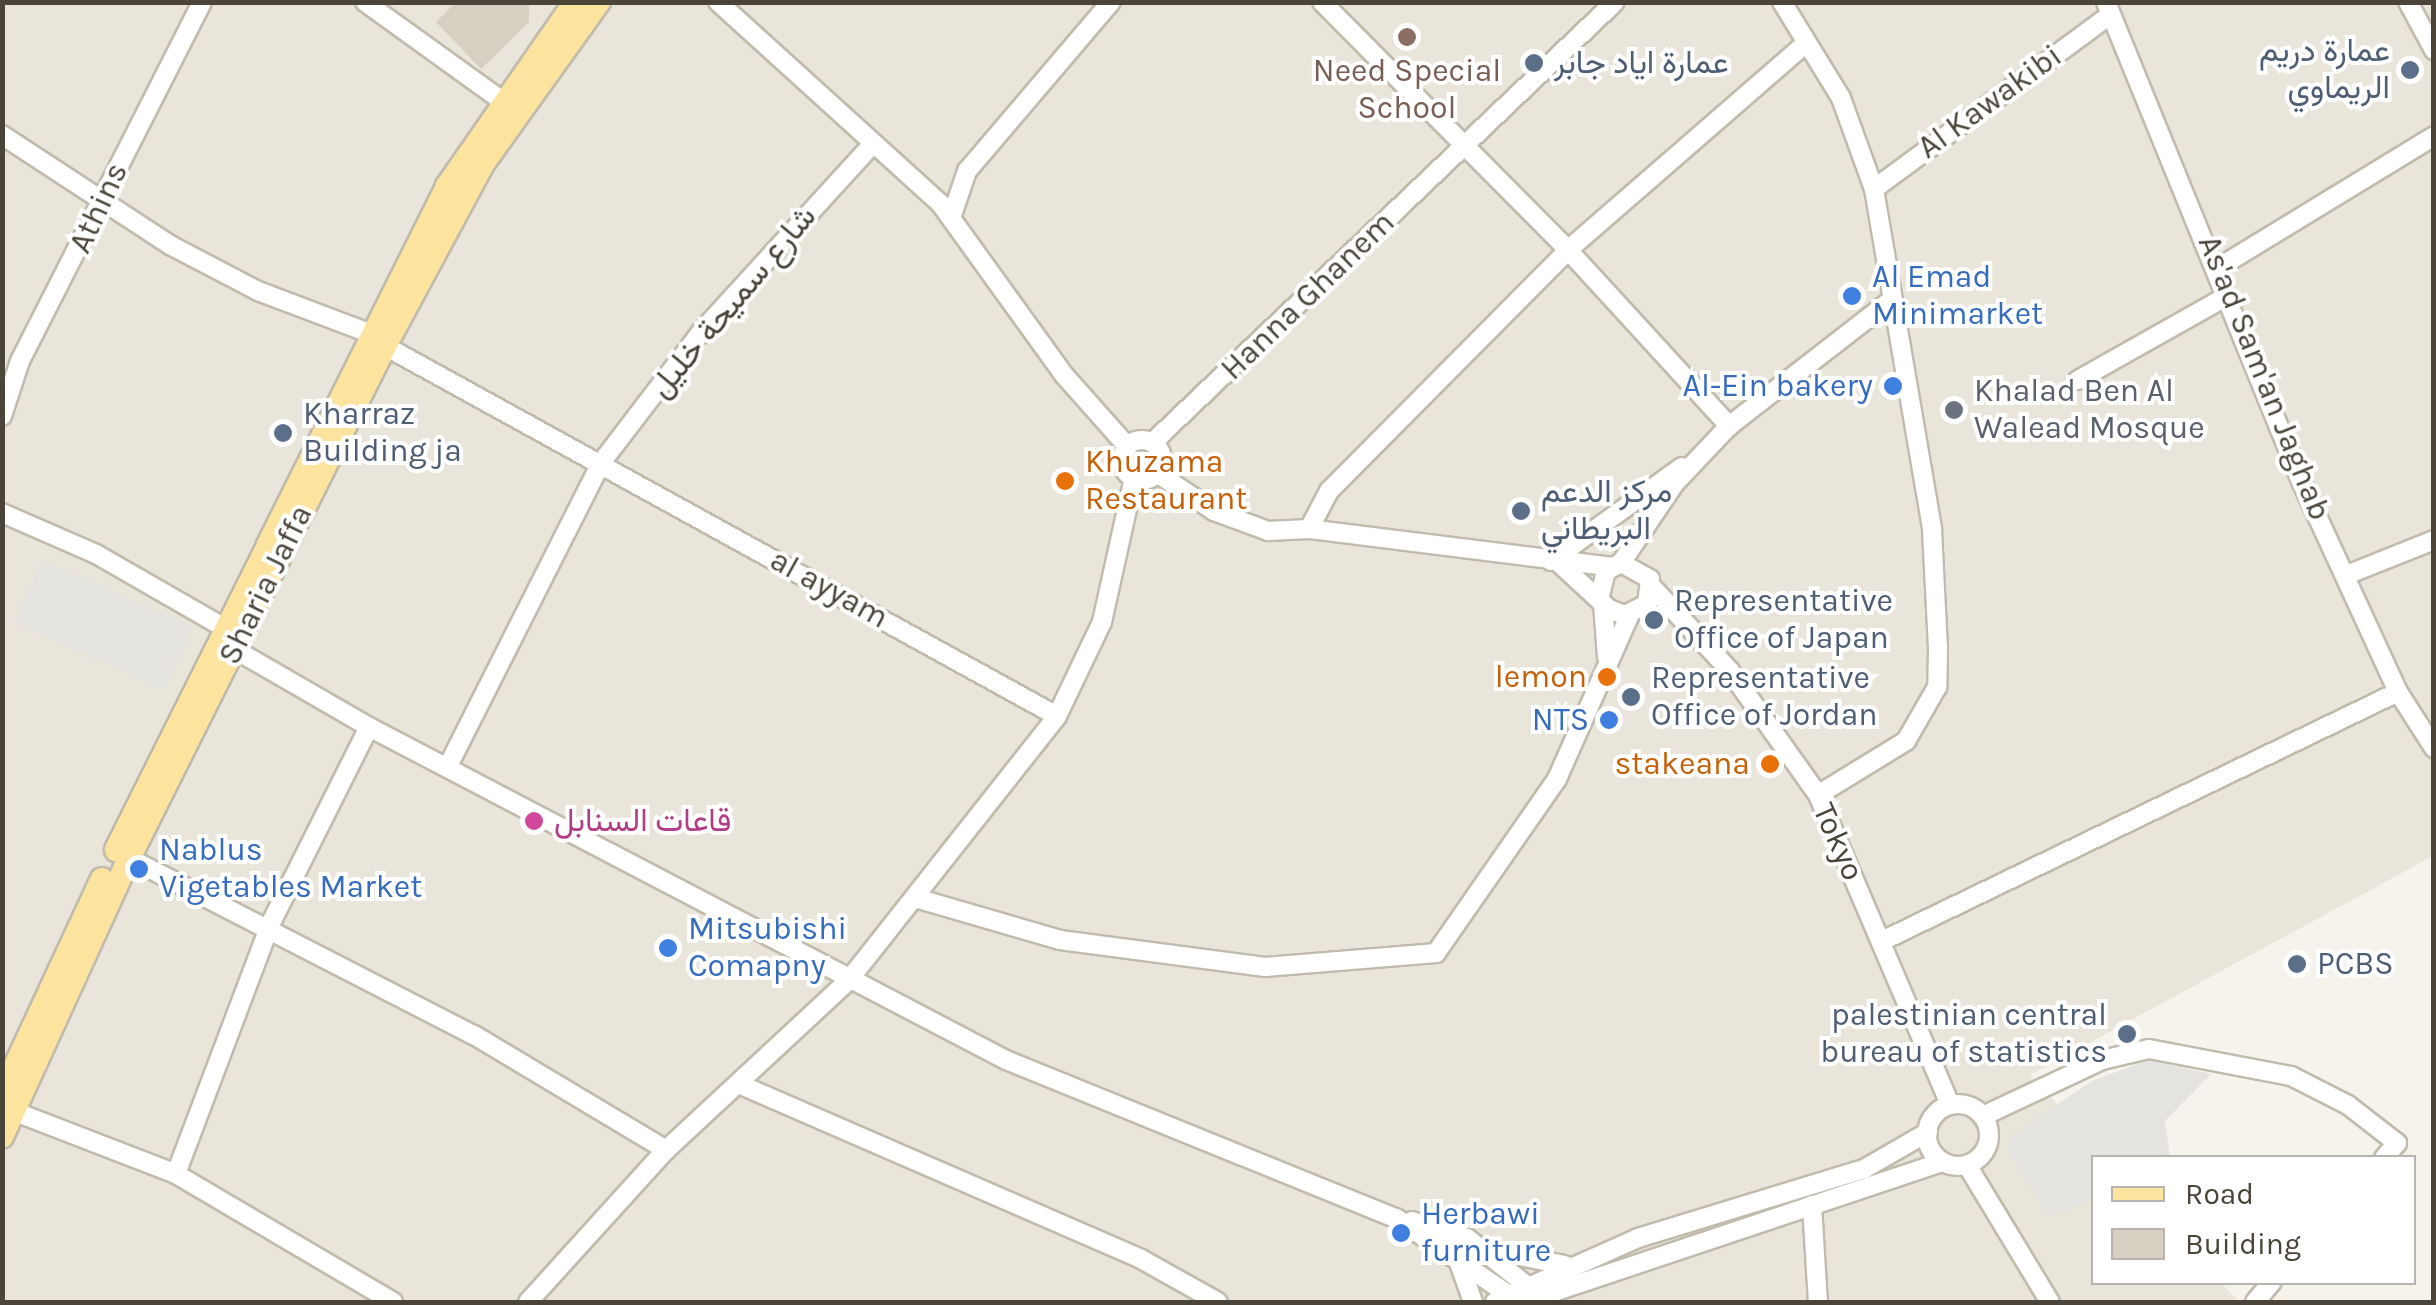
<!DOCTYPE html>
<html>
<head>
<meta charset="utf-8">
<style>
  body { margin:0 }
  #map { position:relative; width:2436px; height:1305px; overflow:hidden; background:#f6f3ec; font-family:Karla,Vazirmatn,sans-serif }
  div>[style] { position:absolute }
  .residential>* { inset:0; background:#eae5da }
  .parking>* { inset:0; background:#e5e3e0; transform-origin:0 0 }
  .building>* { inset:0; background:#d7cfc1 }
  .roads { filter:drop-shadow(2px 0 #c1bbae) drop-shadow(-2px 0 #c1bbae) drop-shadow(0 2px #c1bbae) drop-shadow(0 -2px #c1bbae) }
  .minor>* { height:18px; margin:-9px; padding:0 9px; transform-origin:9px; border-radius:9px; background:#fff }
  .minor>.ring { margin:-9px; padding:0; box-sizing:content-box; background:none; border:18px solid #fff; border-radius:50% }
  .major>* { height:22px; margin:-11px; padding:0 11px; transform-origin:11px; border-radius:11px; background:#fde49e }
  .dots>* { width:28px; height:28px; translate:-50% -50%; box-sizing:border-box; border:5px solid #fff; border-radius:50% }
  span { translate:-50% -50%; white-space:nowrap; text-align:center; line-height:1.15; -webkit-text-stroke:8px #fff; paint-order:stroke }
  .service-label { font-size:32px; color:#4e5e75 }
  .right { translate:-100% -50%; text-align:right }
  .left { translate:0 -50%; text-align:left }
  .education-label { font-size:32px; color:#785e54 }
  .street-label { font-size:32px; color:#4a4439 }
  .shop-label { font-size:32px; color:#366cbe }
  .worship-label { font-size:32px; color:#5b616d }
  .food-label { font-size:32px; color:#c56008 }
  .hotel-label { font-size:32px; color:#b23c85 }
  .frame { position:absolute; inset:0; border:5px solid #4a4439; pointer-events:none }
  .legend { position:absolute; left:2091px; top:1155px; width:325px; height:130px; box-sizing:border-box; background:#fff; border:2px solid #b7b4b0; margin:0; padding:12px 18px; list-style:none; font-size:30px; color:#4a4439 }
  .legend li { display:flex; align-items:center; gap:20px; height:50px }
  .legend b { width:50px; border:2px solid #b7b4b0 }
</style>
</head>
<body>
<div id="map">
  <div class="residential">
    <i style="clip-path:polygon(3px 3px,2433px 3px,2433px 856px,2030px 1075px,2106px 1157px,2094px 1158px,2094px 1282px,2221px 1283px,2239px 1302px,3px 1302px)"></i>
  </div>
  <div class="parking">
    <i style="left:42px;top:560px;width:165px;height:69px;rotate:24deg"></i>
    <i style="clip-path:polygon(2148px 1060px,2211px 1074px,2165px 1121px,2170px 1157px,2094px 1158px,2093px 1199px,2048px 1218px,2007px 1148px,2012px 1135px,2092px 1081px)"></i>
  </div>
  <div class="building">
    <i style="clip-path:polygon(456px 2px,529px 2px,529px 22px,481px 69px,436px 22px)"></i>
  </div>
  <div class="roads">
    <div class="minor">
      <i style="left:365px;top:2px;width:168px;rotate:35.8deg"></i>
      <i style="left:718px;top:2px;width:299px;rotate:42.2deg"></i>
      <i style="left:940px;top:203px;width:212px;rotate:54.2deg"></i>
      <i style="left:1064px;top:375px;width:95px;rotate:48.4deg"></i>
      <i style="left:1322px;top:2px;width:349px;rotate:45.2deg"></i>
      <i style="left:1568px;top:250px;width:239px;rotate:47.5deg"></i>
      <i style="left:1782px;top:2px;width:113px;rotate:58.4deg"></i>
      <i style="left:1841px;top:98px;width:97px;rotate:70.1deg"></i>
      <i style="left:1874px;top:189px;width:346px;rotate:80.3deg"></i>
      <i style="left:1932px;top:530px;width:118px;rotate:87.1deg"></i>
      <i style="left:1938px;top:648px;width:39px;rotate:91deg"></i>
      <i style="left:1937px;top:687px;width:62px;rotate:119.9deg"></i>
      <i style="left:1906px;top:741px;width:103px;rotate:148.5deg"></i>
      <i style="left:2106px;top:2px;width:517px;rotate:67.85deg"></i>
      <i style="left:2301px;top:481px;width:232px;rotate:65.3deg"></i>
      <i style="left:2398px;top:692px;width:67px;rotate:57.3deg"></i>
      <i style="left:2408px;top:2px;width:55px;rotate:61.6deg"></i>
      <i style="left:2px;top:135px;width:201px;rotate:33.2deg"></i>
      <i style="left:170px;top:245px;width:99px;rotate:27.6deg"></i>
      <i style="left:258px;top:291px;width:122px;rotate:20.7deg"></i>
      <i style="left:1874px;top:189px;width:292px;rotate:-36.4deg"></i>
      <i style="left:951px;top:218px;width:50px;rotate:-71.2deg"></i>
      <i style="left:967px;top:171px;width:222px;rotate:-49.6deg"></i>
      <i style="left:2218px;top:268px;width:253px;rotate:-31.4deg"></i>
      <i style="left:385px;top:346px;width:767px;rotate:28.84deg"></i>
      <i style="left:2078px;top:380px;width:171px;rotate:-29.4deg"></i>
      <i style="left:2px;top:416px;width:58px;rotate:-71.9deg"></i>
      <i style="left:20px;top:361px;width:402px;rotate:-63.1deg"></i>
      <i class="ring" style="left:1122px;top:440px;width:22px;height:22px"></i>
      <i style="left:1152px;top:443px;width:639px;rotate:-43.61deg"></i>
      <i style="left:1157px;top:473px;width:69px;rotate:33.7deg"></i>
      <i style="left:1214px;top:511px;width:58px;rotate:20.3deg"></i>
      <i style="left:1268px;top:531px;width:41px;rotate:-2.8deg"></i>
      <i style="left:1309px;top:529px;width:305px;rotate:7.1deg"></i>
      <i style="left:2px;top:513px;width:103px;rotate:23.6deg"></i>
      <i style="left:96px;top:554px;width:146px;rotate:29.9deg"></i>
      <i style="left:223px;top:627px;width:25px;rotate:63deg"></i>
      <i style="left:234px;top:649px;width:156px;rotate:30deg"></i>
      <i style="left:369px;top:727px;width:221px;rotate:116.6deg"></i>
      <i style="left:270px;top:925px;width:266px;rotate:110.7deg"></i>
      <i style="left:1309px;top:529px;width:43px;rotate:-62.2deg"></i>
      <i style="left:1329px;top:491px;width:339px;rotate:-45.2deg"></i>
      <i style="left:1568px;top:250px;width:315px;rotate:-41deg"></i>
      <i style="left:1551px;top:561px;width:161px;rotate:-35.7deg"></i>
      <i style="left:1558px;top:562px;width:69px;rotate:42.7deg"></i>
      <i style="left:1609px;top:609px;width:17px;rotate:21deg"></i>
      <i style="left:1625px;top:615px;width:25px;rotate:-27deg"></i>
      <i style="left:1647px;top:604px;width:25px;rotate:-83deg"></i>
      <i style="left:1650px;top:579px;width:33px;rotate:-151deg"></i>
      <i style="left:1621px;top:563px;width:17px;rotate:152deg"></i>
      <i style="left:1606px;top:571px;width:25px;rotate:104deg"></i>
      <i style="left:1621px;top:563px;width:97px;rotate:-56deg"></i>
      <i style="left:1675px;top:483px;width:79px;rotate:-46.5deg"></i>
      <i style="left:1729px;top:426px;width:204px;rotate:-37.8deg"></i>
      <i style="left:2349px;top:574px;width:92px;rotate:-21.8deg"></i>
      <i style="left:1652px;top:587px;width:115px;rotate:47.1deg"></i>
      <i style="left:1730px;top:671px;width:152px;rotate:54.6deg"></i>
      <i style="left:1818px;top:795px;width:337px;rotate:66.9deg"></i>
      <i style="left:1603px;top:603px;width:54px;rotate:85.8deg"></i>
      <i style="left:369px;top:727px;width:719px;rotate:27.6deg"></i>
      <i style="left:1006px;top:1060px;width:421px;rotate:22.1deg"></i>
      <i style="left:1396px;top:1218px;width:149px;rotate:34.3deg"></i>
      <i style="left:448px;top:766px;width:339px;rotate:-63.2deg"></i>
      <i style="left:601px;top:463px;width:165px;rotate:-52.6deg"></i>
      <i style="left:701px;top:332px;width:252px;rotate:-47.6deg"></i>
      <i style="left:129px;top:858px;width:388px;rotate:27.2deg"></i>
      <i style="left:474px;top:1035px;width:224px;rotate:30.9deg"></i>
      <i style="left:919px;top:899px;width:147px;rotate:16.2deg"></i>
      <i style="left:1060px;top:940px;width:207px;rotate:7.5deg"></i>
      <i style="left:1265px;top:967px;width:172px;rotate:-4.7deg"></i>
      <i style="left:1436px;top:953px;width:212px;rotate:-55.2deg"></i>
      <i style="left:1557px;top:779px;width:180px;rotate:-66.1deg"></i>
      <i style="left:1882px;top:941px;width:573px;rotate:-25.76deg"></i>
      <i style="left:741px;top:1085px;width:436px;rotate:23.5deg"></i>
      <i style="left:1141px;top:1259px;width:88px;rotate:29.2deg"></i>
      <i class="ring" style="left:1927px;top:1104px;width:44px;height:44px"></i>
      <i style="left:13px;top:1111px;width:175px;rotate:21.1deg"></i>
      <i style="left:176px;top:1174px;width:252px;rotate:30.5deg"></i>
      <i style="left:1983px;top:1116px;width:132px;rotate:-25.2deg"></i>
      <i style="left:2102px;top:1060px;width:48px;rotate:-13.2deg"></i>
      <i style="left:2149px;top:1049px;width:145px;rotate:10.8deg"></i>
      <i style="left:2291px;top:1076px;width:64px;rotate:27deg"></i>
      <i style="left:2348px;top:1105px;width:62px;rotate:37.8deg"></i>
      <i style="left:2397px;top:1143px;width:20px;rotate:131deg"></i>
      <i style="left:1967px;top:1165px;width:160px;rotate:58.8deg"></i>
      <i style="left:1812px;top:1205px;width:97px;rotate:86.5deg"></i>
      <i style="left:1412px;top:1221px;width:58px;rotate:17.2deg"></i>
      <i style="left:1467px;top:1238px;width:80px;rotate:38.4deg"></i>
      <i style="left:1491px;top:1250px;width:75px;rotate:11.6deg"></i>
      <i style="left:1457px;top:1257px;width:48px;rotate:70.4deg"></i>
      <i style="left:528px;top:1302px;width:205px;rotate:-47.8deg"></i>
      <i style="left:666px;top:1150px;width:248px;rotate:-42.9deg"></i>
      <i style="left:848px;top:981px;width:337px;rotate:-51.7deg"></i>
      <i style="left:1057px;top:716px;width:104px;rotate:-64.4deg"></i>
      <i style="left:1102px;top:622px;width:148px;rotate:-77.5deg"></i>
      <i style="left:1495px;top:1302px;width:157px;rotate:-24.1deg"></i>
      <i style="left:1638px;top:1238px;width:236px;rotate:-17deg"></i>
      <i style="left:1864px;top:1169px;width:74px;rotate:-30deg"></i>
      <i style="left:1524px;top:1302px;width:441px;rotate:-18.5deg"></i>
      <i style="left:2255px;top:1302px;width:26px;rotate:-50deg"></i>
    </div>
    <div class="major">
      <i style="left:116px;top:850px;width:742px;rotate:-63.5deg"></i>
      <i style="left:447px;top:186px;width:224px;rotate:-55.2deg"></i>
      <i style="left:2px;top:1094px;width:237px;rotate:-65.1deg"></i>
      <i style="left:2px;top:1137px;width:307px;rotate:-65.5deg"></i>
      <i style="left:129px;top:858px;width:572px;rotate:-63.43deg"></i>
      <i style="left:385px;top:346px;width:207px;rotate:-61.7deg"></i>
      <i style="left:483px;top:164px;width:199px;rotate:-54.4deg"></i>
    </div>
  </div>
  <div class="dots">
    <i style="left:1407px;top:37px;background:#8d6e63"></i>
    <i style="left:1534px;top:63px;background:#5c6f8a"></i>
    <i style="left:2410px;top:70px;background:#5c6f8a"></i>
    <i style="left:1852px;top:296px;background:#3f7fe0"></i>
    <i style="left:1893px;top:386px;background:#3f7fe0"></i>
    <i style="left:1954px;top:410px;background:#6b7280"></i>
    <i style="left:283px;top:433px;background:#5c6f8a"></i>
    <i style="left:1065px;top:481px;background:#e8710a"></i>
    <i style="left:1521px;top:511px;background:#5c6f8a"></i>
    <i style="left:1654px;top:620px;background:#5c6f8a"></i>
    <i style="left:1607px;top:677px;background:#e8710a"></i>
    <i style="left:1631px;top:697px;background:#5c6f8a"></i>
    <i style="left:1609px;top:720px;background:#3f7fe0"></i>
    <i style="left:1770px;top:764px;background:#e8710a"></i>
    <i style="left:534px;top:821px;background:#d1479c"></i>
    <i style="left:139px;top:869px;background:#3f7fe0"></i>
    <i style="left:668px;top:948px;background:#3f7fe0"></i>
    <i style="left:2297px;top:964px;background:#5c6f8a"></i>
    <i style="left:2127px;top:1034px;background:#5c6f8a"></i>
    <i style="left:1401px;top:1233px;background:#3f7fe0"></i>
  </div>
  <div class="service-label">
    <span class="right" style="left:2390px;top:70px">عمارة دريم<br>الريماوي</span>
    <span class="left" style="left:1554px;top:63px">عمارة اياد جابر</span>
    <span class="left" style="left:303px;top:433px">Kharraz<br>Building ja</span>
    <span class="left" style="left:1541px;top:511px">مركز الدعم<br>البريطاني</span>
    <span class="left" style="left:1674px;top:620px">Representative<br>Office of Japan</span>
    <span class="left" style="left:1651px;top:697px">Representative<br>Office of Jordan</span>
    <span class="left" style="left:2317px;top:964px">PCBS</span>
    <span class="right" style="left:2107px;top:1034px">palestinian central<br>bureau of statistics</span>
  </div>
  <div class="education-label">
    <span style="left:1407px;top:90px">Need Special<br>School</span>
  </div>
  <div class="street-label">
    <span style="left:1990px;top:102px;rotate:-36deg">Al Kawakibi</span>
    <span style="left:99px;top:208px;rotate:-65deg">Athins</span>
    <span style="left:1308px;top:296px;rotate:-44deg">Hanna Ghanem</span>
    <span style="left:733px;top:302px;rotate:-50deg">شارع سميحة خليل</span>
    <span style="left:2264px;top:378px;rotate:68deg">As'ad Sam'an Jaghab</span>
    <span style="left:266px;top:585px;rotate:-64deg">Sharia Jaffa</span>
    <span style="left:829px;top:589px;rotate:29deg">al ayyam</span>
    <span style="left:1838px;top:842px;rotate:66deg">Tokyo</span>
  </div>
  <div class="shop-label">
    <span class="left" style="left:1872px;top:296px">Al Emad<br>Minimarket</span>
    <span class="right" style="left:1873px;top:386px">Al-Ein bakery</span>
    <span class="right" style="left:1589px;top:720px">NTS</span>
    <span class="left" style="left:159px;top:869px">Nablus<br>Vigetables Market</span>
    <span class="left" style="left:688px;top:948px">Mitsubishi<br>Comapny</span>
    <span class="left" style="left:1421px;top:1233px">Herbawi<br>furniture</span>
  </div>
  <div class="worship-label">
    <span class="left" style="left:1974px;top:410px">Khalad Ben Al<br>Walead Mosque</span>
  </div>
  <div class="food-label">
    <span class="left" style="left:1085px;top:481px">Khuzama<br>Restaurant</span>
    <span class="right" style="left:1587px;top:677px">lemon</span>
    <span class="right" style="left:1750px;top:764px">stakeana</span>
  </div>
  <div class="hotel-label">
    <span class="left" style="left:554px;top:821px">قاعات السنابل</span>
  </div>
  <div class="frame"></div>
  <ul class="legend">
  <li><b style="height:12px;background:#fde49e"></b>Road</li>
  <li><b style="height:28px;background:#d7cfc1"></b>Building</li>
  </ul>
</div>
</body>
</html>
